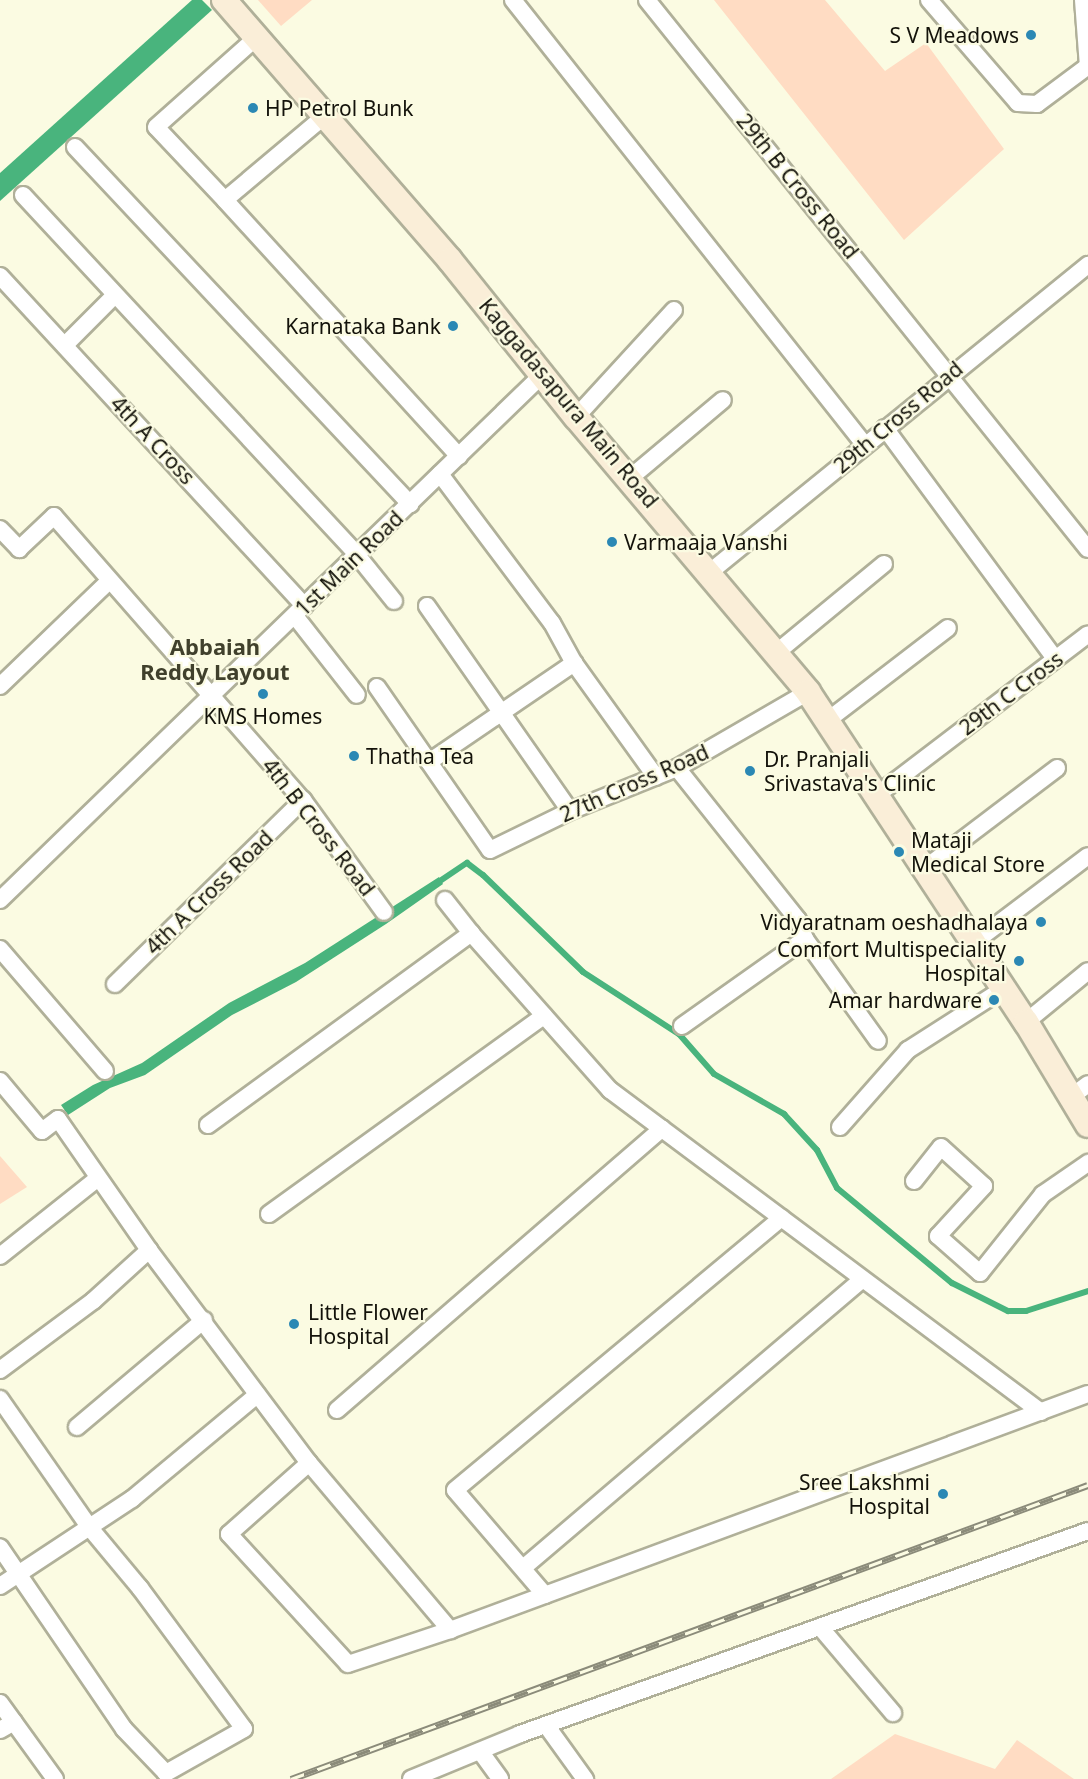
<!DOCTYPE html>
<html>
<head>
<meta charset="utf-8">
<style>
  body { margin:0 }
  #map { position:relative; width:1088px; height:1779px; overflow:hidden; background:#fbfbe2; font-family:"Noto Sans",sans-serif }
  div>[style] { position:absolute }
  .green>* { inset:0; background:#ffdcc3 }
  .water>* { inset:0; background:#49b47d }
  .stream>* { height:6px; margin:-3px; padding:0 3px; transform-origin:3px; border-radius:3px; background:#49b47d }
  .roads { filter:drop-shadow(2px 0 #b0b099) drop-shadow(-2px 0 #b0b099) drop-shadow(0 2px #b0b099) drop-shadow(0 -2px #b0b099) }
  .minor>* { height:16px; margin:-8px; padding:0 8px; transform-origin:8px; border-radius:8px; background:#fff }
  .secondary>* { height:24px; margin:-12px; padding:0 12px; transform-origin:12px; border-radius:12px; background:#faeed8 }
  .rail>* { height:7px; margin-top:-3.5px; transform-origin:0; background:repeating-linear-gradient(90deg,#fbfbe2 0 14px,#8b8b7a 0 28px); box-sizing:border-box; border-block:2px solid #8b8b7a }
  .dots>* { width:16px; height:16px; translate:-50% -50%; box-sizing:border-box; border:3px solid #fbfbe2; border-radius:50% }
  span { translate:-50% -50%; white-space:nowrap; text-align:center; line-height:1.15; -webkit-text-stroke:4.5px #fbfbe2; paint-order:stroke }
  .poi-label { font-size:21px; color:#13120a }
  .right { translate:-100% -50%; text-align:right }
  .left { translate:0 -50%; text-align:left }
  .street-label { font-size:21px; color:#13120a }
  .neighbourhood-label { font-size:22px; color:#40402c; font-weight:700 }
</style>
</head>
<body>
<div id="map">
  <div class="green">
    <i style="clip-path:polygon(258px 0,312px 0,281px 26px)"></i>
    <i style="clip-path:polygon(714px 0,825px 0,885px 71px,926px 43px,1004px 149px,904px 240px)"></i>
    <i style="clip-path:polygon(0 1156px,27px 1187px,0 1204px)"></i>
    <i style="clip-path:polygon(895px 1734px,995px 1769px,1017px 1740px,1074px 1779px,831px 1779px)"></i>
  </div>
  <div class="water">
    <i style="clip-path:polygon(192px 0,202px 0,212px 10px,0 201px,0 173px)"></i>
    <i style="clip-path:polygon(439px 877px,443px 884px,386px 924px,296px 982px,232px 1015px,145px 1075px,110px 1088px,68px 1115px,61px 1105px,93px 1085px,142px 1063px,229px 1003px,305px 963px)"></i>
  </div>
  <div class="stream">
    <i style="left:434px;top:885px;width:40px;rotate:-34deg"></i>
    <i style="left:467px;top:863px;width:20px;rotate:37deg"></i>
    <i style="left:483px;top:875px;width:139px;rotate:44.1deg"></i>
    <i style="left:583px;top:972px;width:114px;rotate:32.9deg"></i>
    <i style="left:679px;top:1034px;width:53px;rotate:48.8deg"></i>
    <i style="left:714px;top:1074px;width:81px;rotate:29.7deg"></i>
    <i style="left:784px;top:1114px;width:49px;rotate:47.5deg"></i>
    <i style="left:817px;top:1150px;width:43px;rotate:62.2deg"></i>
    <i style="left:837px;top:1188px;width:149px;rotate:39.6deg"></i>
    <i style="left:952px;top:1283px;width:63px;rotate:26.6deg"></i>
    <i style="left:1008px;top:1311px;width:18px"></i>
    <i style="left:1026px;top:1311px;width:65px;rotate:-17.9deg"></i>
  </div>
  <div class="roads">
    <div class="minor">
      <i style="left:513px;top:0;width:566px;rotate:51.67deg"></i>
      <i style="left:647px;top:0;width:704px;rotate:51.23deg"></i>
      <i style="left:929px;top:0;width:136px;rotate:49.2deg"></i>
      <i style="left:1018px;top:103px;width:19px;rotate:3deg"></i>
      <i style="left:1037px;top:104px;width:64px;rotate:-36.7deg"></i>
      <i style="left:1083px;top:0;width:66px;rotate:85.7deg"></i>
      <i style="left:327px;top:114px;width:133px;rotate:139.9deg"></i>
      <i style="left:225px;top:200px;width:347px;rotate:47.6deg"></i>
      <i style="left:75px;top:147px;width:490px;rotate:46.8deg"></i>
      <i style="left:23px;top:195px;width:491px;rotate:47.1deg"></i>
      <i style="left:357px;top:555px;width:59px;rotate:51.2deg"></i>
      <i style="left:225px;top:200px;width:100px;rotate:-133.4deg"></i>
      <i style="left:156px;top:127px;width:137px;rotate:-41.7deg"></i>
      <i style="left:0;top:276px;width:449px;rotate:47.3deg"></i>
      <i style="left:65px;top:345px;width:69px;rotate:-45deg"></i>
      <i style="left:576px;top:417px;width:145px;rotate:-47.5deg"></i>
      <i style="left:885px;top:428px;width:287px;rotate:53.6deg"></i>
      <i style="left:440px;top:474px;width:186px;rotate:53.1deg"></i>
      <i style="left:552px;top:623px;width:46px;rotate:61.2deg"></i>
      <i style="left:574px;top:663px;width:140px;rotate:54.3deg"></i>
      <i style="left:630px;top:478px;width:121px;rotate:-40deg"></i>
      <i style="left:0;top:529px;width:28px;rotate:46deg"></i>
      <i style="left:19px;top:549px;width:48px;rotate:-43.3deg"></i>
      <i style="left:54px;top:516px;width:378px;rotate:48.8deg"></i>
      <i style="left:303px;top:800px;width:138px;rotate:54.1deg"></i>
      <i style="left:710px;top:572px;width:487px;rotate:-39.1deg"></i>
      <i style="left:427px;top:606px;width:250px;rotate:55.1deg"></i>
      <i style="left:295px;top:616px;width:100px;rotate:51.9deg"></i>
      <i style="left:776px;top:653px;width:140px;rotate:-39.5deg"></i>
      <i style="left:0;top:686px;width:151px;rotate:-43.9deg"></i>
      <i style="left:377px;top:687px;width:198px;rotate:55.3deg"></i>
      <i style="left:490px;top:850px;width:89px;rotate:-26deg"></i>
      <i style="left:570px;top:811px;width:115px;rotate:-21.9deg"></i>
      <i style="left:677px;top:768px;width:151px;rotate:-30.1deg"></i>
      <i style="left:828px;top:720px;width:151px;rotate:-37.5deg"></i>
      <i style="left:429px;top:762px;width:176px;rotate:-34.3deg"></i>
      <i style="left:677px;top:768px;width:194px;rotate:51.5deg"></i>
      <i style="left:798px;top:920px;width:20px;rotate:70deg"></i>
      <i style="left:805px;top:939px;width:125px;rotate:54.4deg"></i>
      <i style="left:877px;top:795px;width:265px;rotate:-37.3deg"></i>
      <i style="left:924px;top:869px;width:167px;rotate:-37.2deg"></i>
      <i style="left:0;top:900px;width:755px;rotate:-44.09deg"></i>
      <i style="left:445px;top:900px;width:42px;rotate:51.8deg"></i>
      <i style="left:973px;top:943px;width:144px;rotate:-37.1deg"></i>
      <i style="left:0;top:949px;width:161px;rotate:49.3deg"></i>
      <i style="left:115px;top:984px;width:263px;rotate:-44.4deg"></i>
      <i style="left:1026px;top:1022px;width:80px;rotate:-39.4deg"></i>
      <i style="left:682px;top:1026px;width:151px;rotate:-35.3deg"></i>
      <i style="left:0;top:1081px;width:65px;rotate:50deg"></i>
      <i style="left:42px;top:1131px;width:20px;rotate:-37deg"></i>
      <i style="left:58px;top:1119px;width:160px;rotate:55.2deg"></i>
      <i style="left:149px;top:1250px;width:266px;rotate:53.1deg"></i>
      <i style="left:309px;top:1463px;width:219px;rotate:49.8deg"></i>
      <i style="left:1071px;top:1097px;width:21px;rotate:-37deg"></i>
      <i style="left:208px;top:1125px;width:326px;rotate:-36.1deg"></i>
      <i style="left:471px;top:933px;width:210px;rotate:48.5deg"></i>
      <i style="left:610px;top:1090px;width:538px;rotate:36.76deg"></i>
      <i style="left:840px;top:1127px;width:103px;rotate:-48.6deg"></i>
      <i style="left:908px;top:1050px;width:112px;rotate:-32.6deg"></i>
      <i style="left:914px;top:1181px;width:43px;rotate:-51.5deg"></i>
      <i style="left:941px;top:1147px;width:58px;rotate:42.2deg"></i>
      <i style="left:984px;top:1186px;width:68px;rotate:132.6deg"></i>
      <i style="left:938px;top:1236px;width:56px;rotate:41.4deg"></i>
      <i style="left:980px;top:1273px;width:101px;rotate:-51.4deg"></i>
      <i style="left:1043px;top:1194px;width:55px;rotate:-34.6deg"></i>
      <i style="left:269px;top:1214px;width:339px;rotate:-35.8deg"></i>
      <i style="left:0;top:1256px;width:125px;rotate:-38.5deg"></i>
      <i style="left:0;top:1370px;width:116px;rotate:-36.6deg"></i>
      <i style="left:93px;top:1301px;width:76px;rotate:-42.3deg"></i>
      <i style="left:0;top:1399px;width:157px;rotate:55.1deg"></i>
      <i style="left:90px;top:1528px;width:78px;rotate:50.2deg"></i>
      <i style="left:140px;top:1588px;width:175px;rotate:53.6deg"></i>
      <i style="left:244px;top:1729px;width:90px;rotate:150.6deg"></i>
      <i style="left:166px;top:1773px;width:61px;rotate:-133.7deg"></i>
      <i style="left:124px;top:1729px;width:220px;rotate:-124.3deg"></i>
      <i style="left:337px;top:1410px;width:430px;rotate:-40.9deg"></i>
      <i style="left:77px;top:1427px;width:166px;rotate:-40.1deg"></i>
      <i style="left:309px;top:1463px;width:107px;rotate:138.4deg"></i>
      <i style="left:229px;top:1534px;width:176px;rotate:47.5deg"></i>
      <i style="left:348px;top:1664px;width:108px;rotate:-18.4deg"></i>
      <i style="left:450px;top:1630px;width:680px;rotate:-20.3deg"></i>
      <i style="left:523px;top:1568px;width:445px;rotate:-40.4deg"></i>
      <i style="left:0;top:1586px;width:158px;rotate:-33.4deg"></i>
      <i style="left:132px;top:1499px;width:163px;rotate:-39.8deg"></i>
      <i style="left:545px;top:1595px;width:138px;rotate:-130.6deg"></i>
      <i style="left:455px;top:1490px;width:425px;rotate:-39.8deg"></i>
      <i style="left:820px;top:1627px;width:113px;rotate:49.7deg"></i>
      <i style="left:0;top:1703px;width:94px;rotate:54.1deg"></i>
      <i style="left:546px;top:1725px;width:67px;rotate:54.2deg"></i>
      <i style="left:0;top:1730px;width:16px;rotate:-30deg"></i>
      <i style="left:480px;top:1751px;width:34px;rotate:54deg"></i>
      <i style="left:411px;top:1779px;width:118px;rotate:-22.4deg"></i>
      <i style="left:520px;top:1734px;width:603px;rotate:-19.67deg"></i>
    </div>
    <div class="secondary">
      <i style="left:224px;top:0;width:344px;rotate:49deg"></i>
      <i style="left:450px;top:260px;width:201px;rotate:51.3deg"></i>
      <i style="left:576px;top:417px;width:360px;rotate:49.8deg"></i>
      <i style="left:808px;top:692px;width:396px;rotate:56.6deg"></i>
      <i style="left:1026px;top:1022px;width:120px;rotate:59deg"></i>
    </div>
  </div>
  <div class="rail">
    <i style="left:291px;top:1779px;width:849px;rotate:-20.25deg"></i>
  </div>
  <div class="dots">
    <i style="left:1031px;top:35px;background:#2b88b4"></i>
    <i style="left:253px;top:108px;background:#2b88b4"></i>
    <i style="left:453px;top:326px;background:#2b88b4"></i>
    <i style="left:612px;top:542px;background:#2b88b4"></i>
    <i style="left:263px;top:694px;background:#2b88b4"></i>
    <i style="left:354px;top:756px;background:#2b88b4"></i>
    <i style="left:750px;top:771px;background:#2b88b4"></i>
    <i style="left:899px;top:852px;background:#2b88b4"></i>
    <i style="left:1041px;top:922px;background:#2b88b4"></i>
    <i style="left:1019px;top:961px;background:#2b88b4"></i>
    <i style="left:994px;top:1000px;background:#2b88b4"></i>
    <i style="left:294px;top:1324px;background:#2b88b4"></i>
    <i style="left:943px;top:1494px;background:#2b88b4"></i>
  </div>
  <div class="poi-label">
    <span class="right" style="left:1019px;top:35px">S V Meadows</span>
    <span class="left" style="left:265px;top:108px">HP Petrol Bunk</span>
    <span class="right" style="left:441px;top:326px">Karnataka Bank</span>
    <span class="left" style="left:624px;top:542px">Varmaaja Vanshi</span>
    <span style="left:263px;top:716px">KMS Homes</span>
    <span class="left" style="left:366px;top:756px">Thatha Tea</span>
    <span class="left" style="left:764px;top:771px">Dr. Pranjali<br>Srivastava's Clinic</span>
    <span class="left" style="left:911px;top:852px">Mataji<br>Medical Store</span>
    <span class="right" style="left:1028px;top:922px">Vidyaratnam oeshadhalaya</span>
    <span class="right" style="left:1006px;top:961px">Comfort Multispeciality<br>Hospital</span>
    <span class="right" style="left:982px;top:1000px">Amar hardware</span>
    <span class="left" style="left:308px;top:1324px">Little Flower<br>Hospital</span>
    <span class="right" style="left:930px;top:1494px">Sree Lakshmi<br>Hospital</span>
  </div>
  <div class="street-label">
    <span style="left:798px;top:186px;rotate:51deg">29th B Cross Road</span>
    <span style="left:569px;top:403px;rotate:50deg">Kaggadasapura Main Road</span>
    <span style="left:898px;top:417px;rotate:-40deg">29th Cross Road</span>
    <span style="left:153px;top:440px;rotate:47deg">4th A Cross</span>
    <span style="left:349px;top:563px;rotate:-44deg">1st Main Road</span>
    <span style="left:1011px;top:693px;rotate:-37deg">29th C Cross</span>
    <span style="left:634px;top:783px;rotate:-24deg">27th Cross Road</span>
    <span style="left:319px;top:827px;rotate:52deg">4th B Cross Road</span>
    <span style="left:209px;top:892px;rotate:-44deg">4th A Cross Road</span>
  </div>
  <div class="neighbourhood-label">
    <span style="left:215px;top:659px">Abbaiah<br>Reddy Layout</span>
  </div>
</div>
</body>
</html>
